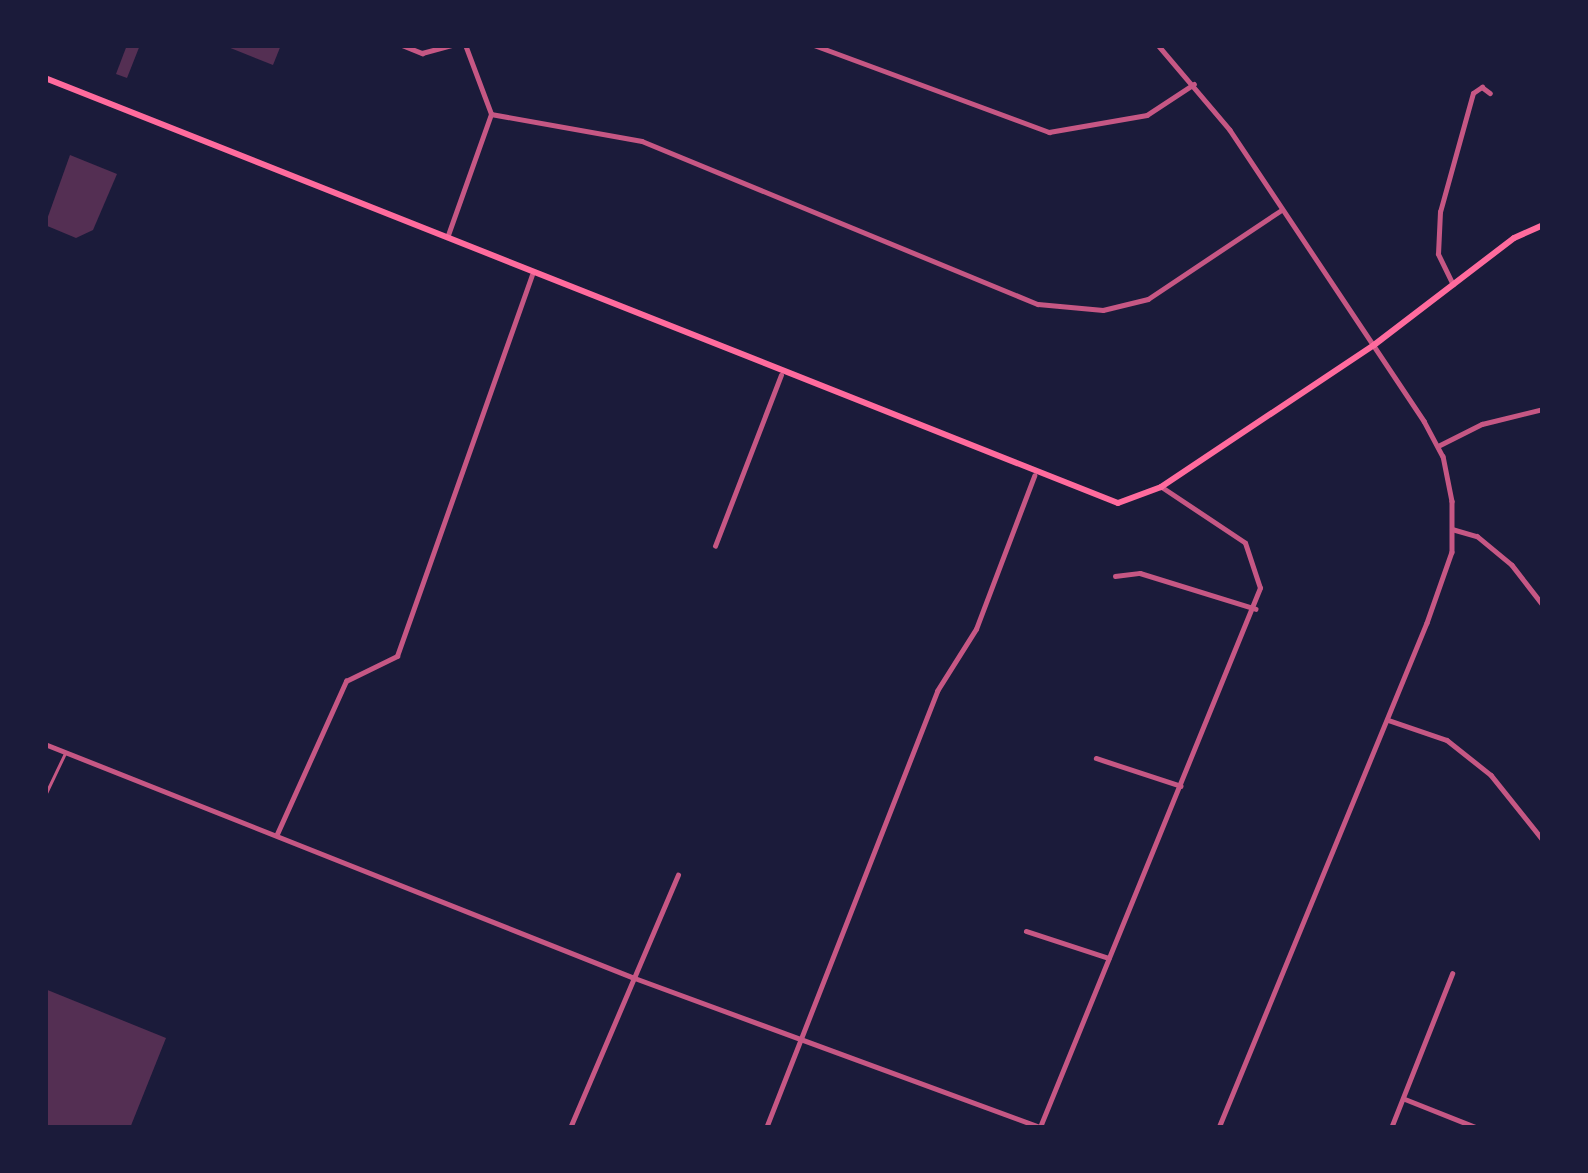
<!DOCTYPE html>
<html>
<head>
<meta charset="utf-8">
<style>
  body { margin:0 }
  #map { position:relative; width:1588px; height:1173px; overflow:hidden; background:#1b1b3a; font-family:"IBM Plex Sans",sans-serif }
  div>[style] { position:absolute }
  .building>* { inset:0; background:#542f53 }
  .service>* { height:3px; margin:-1.5px; padding:0 1.5px; transform-origin:1.5px; border-radius:1.5px; background:#c65784 }
  .minor>* { height:4.5px; margin:-2.25px; padding:0 2.25px; transform-origin:2.25px; border-radius:2.25px; background:#c65784 }
  .secondary>* { height:6px; margin:-3px; padding:0 3px; transform-origin:3px; border-radius:3px; background:#ff6b9d }
  span { translate:-50% -50%; white-space:nowrap; text-align:center; line-height:1.15; -webkit-text-stroke:9px #1b1b3a; paint-order:stroke }
  .frame { position:absolute; inset:0; border:48px solid #1b1b3a; pointer-events:none }
</style>
</head>
<body>
<div id="map">
  <div class="building">
    <i style="clip-path:polygon(127px 45px,140px 45px,127px 78px,116px 74px)"></i>
    <i style="clip-path:polygon(223px 45px,281px 45px,273px 65px)"></i>
    <i style="clip-path:polygon(70px 155px,117px 174px,93px 230px,76px 238px,45px 225px)"></i>
    <i style="clip-path:polygon(45px 989px,166px 1038px,130px 1128px,45px 1128px)"></i>
  </div>
  <div class="service">
    <i style="left:45px;top:795px;width:47px;rotate:-64.5deg"></i>
  </div>
  <div class="minor">
    <i style="left:402px;top:45px;width:22px;rotate:22deg"></i>
    <i style="left:422px;top:53px;width:31px;rotate:-15deg"></i>
    <i style="left:814px;top:45px;width:251px;rotate:20.3deg"></i>
    <i style="left:1049px;top:132px;width:99px;rotate:-9.8deg"></i>
    <i style="left:1147px;top:115px;width:56px;rotate:-33.4deg"></i>
    <i style="left:1158px;top:45px;width:111px;rotate:49.7deg"></i>
    <i style="left:1230px;top:130px;width:350px;rotate:56.3deg"></i>
    <i style="left:1424px;top:421px;width:40px;rotate:62deg"></i>
    <i style="left:1443px;top:456px;width:46px;rotate:78.7deg"></i>
    <i style="left:1452px;top:501px;width:51px;rotate:90deg"></i>
    <i style="left:1452px;top:552px;width:75px;rotate:109.4deg"></i>
    <i style="left:1427px;top:623px;width:546px;rotate:112.39deg"></i>
    <i style="left:491px;top:114px;width:153px;rotate:10.1deg"></i>
    <i style="left:642px;top:141px;width:428px;rotate:22.4deg"></i>
    <i style="left:1038px;top:304px;width:65px;rotate:5.3deg"></i>
    <i style="left:1103px;top:310px;width:46px;rotate:-13.7deg"></i>
    <i style="left:1148px;top:299px;width:159px;rotate:-33.7deg"></i>
    <i style="left:448px;top:235px;width:128px;rotate:-70.4deg"></i>
    <i style="left:491px;top:114px;width:74px;rotate:-110.6deg"></i>
    <i style="left:1453px;top:285px;width:34px;rotate:-116deg"></i>
    <i style="left:1438px;top:254px;width:42px;rotate:-87.3deg"></i>
    <i style="left:1440px;top:212px;width:123px;rotate:-74.5deg"></i>
    <i style="left:1473px;top:93px;width:11px;rotate:-34deg"></i>
    <i style="left:1482px;top:87px;width:10px;rotate:37deg"></i>
    <i style="left:1438px;top:446px;width:49px;rotate:-26.6deg"></i>
    <i style="left:1482px;top:424px;width:63px;rotate:-13.8deg"></i>
    <i style="left:1452px;top:529px;width:26px;rotate:16deg"></i>
    <i style="left:1477px;top:536px;width:45px;rotate:39.6deg"></i>
    <i style="left:1512px;top:565px;width:51px;rotate:52.2deg"></i>
    <i style="left:715px;top:546px;width:183px;rotate:-68.9deg"></i>
    <i style="left:1115px;top:576px;width:25px;rotate:-7deg"></i>
    <i style="left:1140px;top:573px;width:121px;rotate:17.2deg"></i>
    <i style="left:1388px;top:720px;width:62px;rotate:18.7deg"></i>
    <i style="left:1447px;top:740px;width:56px;rotate:38.5deg"></i>
    <i style="left:1491px;top:775px;width:83px;rotate:51.3deg"></i>
    <i style="left:45px;top:744px;width:632px;rotate:21.65deg"></i>
    <i style="left:632px;top:977px;width:438px;rotate:20.2deg"></i>
    <i style="left:1096px;top:758px;width:89px;rotate:18.2deg"></i>
    <i style="left:277px;top:834px;width:168px;rotate:-65.7deg"></i>
    <i style="left:346px;top:681px;width:57px;rotate:-26.1deg"></i>
    <i style="left:397px;top:656px;width:404px;rotate:-70.5deg"></i>
    <i style="left:1026px;top:931px;width:87px;rotate:18deg"></i>
    <i style="left:1405px;top:1099px;width:79px;rotate:21.7deg"></i>
    <i style="left:1040px;top:1127px;width:582px;rotate:-67.8deg"></i>
    <i style="left:1260px;top:588px;width:47px;rotate:-108.4deg"></i>
    <i style="left:1245px;top:543px;width:101px;rotate:-146.3deg"></i>
    <i style="left:570px;top:1128px;width:275px;rotate:-66.9deg"></i>
    <i style="left:766px;top:1128px;width:469px;rotate:-68.6deg"></i>
    <i style="left:937px;top:691px;width:73px;rotate:-57.8deg"></i>
    <i style="left:976px;top:629px;width:164px;rotate:-69.2deg"></i>
    <i style="left:1391px;top:1128px;width:166px;rotate:-68.4deg"></i>
  </div>
  <div class="secondary">
    <i style="left:45px;top:78px;width:1154px;rotate:21.61deg"></i>
    <i style="left:1118px;top:503px;width:46px;rotate:-20.4deg"></i>
    <i style="left:1161px;top:487px;width:256px;rotate:-33.7deg"></i>
    <i style="left:1374px;top:345px;width:176px;rotate:-37.4deg"></i>
    <i style="left:1514px;top:238px;width:32px;rotate:-24deg"></i>
  </div>
  <div class="frame"></div>
</div>
</body>
</html>
